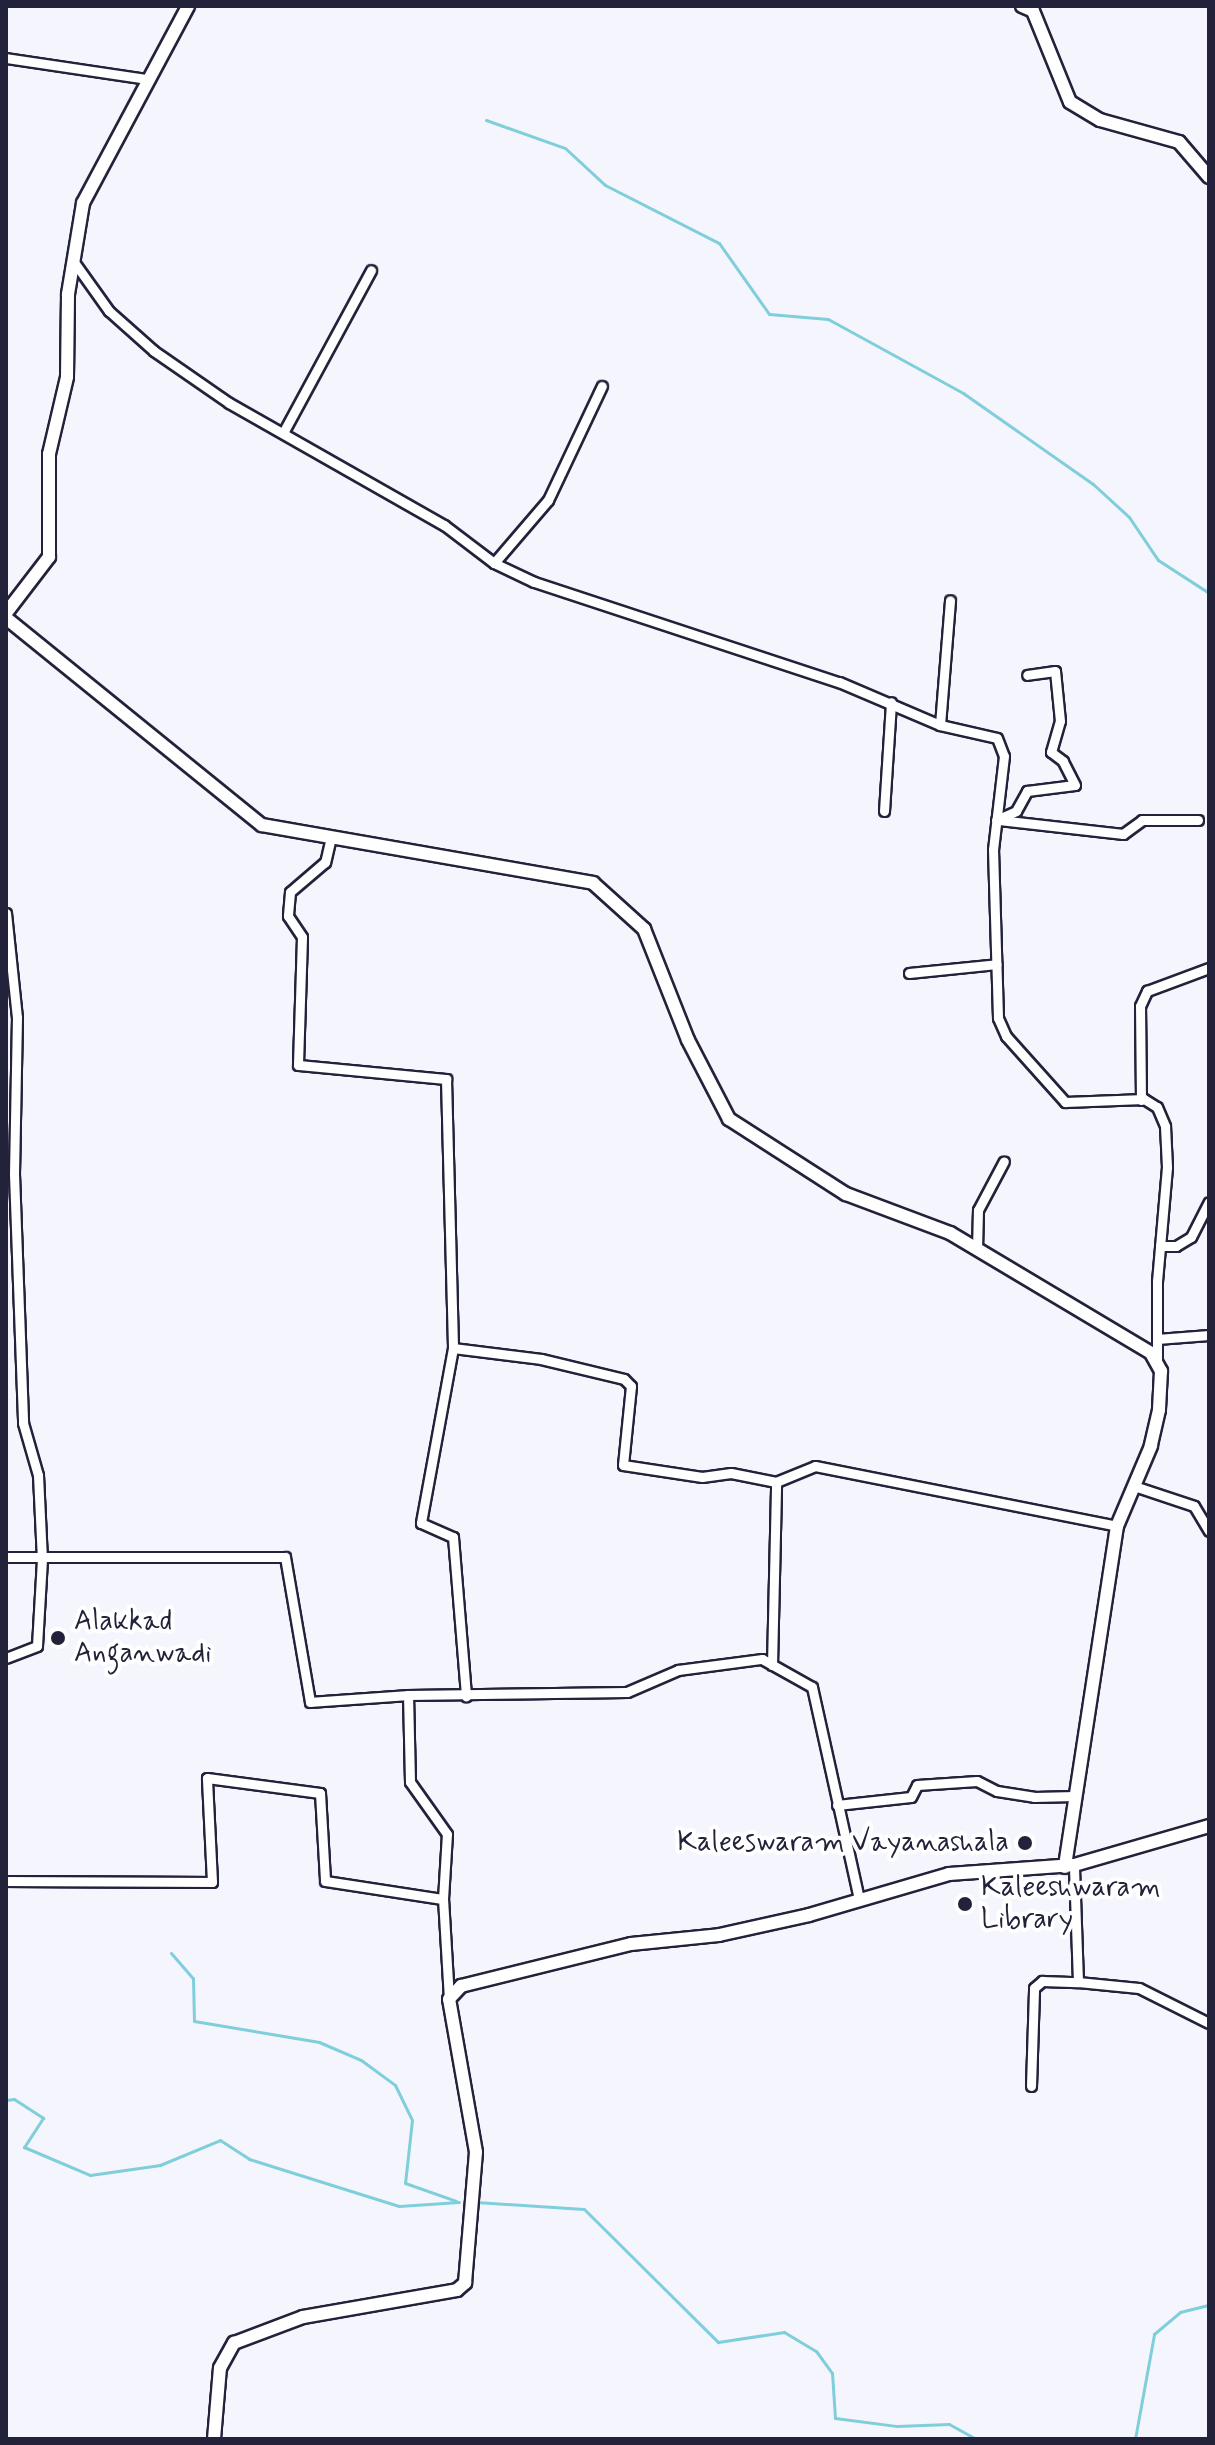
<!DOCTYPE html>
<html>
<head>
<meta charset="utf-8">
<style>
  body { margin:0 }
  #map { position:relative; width:1215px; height:2445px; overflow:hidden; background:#f5f5fd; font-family:Mynerve,sans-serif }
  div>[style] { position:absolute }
  .stream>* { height:3px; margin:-1.5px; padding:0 1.5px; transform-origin:1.5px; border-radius:1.5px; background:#7fcedb }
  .roads { filter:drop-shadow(2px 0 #22223b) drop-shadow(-2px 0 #22223b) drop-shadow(0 2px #22223b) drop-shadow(0 -2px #22223b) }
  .minor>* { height:9px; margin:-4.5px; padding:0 4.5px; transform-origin:4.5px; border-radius:4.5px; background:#fff }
  .tertiary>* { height:12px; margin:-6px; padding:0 6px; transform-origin:6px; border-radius:6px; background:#fff }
  .dots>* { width:22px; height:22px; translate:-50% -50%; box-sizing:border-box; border:4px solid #fff; border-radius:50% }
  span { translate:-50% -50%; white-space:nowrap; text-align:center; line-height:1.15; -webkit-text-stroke:8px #fff; paint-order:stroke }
  .poi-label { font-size:28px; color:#22223b }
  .left { translate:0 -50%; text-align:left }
  .right { translate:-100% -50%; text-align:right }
  .frame { position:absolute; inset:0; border:8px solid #22223b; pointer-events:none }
</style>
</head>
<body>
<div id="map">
  <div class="stream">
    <i style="left:486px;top:120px;width:84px;rotate:19.5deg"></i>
    <i style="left:565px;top:148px;width:54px;rotate:42.8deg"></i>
    <i style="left:605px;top:185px;width:128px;rotate:27deg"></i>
    <i style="left:719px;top:243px;width:87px;rotate:54.8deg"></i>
    <i style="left:769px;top:314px;width:59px;rotate:4.8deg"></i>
    <i style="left:828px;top:319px;width:154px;rotate:28.7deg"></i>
    <i style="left:963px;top:393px;width:159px;rotate:35deg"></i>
    <i style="left:1093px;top:484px;width:49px;rotate:42.5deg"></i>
    <i style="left:1129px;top:517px;width:52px;rotate:56deg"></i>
    <i style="left:1158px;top:560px;width:61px;rotate:32.9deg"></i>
    <i style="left:171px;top:1953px;width:33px;rotate:49deg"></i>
    <i style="left:193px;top:1978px;width:43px;rotate:88.7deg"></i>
    <i style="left:194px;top:2021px;width:127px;rotate:9.5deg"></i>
    <i style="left:319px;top:2042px;width:46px;rotate:23.2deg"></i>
    <i style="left:361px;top:2060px;width:42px;rotate:36.3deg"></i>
    <i style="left:395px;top:2085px;width:39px;rotate:64deg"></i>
    <i style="left:412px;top:2120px;width:63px;rotate:96.3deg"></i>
    <i style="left:405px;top:2183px;width:54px;rotate:19.4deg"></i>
    <i style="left:6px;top:2100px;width:8px;rotate:-7deg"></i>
    <i style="left:14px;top:2099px;width:35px;rotate:33deg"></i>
    <i style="left:43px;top:2118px;width:35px;rotate:123deg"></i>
    <i style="left:24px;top:2147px;width:72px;rotate:23deg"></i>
    <i style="left:90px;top:2175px;width:71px;rotate:-8.1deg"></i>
    <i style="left:160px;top:2165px;width:65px;rotate:-22.6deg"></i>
    <i style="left:220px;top:2140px;width:35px;rotate:33deg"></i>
    <i style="left:249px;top:2159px;width:157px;rotate:17.4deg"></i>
    <i style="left:399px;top:2206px;width:60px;rotate:-3.8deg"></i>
    <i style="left:476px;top:2202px;width:108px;rotate:3.7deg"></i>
    <i style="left:584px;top:2209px;width:189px;rotate:44.8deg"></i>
    <i style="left:718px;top:2342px;width:67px;rotate:-8.6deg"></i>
    <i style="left:784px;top:2332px;width:37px;rotate:31deg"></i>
    <i style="left:816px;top:2351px;width:27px;rotate:54deg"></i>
    <i style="left:832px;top:2373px;width:45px;rotate:86.2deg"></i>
    <i style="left:835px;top:2418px;width:63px;rotate:7.4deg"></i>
    <i style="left:897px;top:2426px;width:52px;rotate:-2.2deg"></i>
    <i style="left:949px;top:2424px;width:31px;rotate:29deg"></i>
    <i style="left:1135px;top:2439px;width:107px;rotate:-79.7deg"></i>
    <i style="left:1154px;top:2334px;width:34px;rotate:-40deg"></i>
    <i style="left:1180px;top:2312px;width:30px;rotate:-14deg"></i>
  </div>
  <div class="roads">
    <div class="minor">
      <i style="left:6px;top:58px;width:142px;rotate:8.5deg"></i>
      <i style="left:74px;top:262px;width:60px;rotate:54.5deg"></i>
      <i style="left:109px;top:311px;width:60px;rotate:41.6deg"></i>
      <i style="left:154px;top:351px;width:91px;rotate:34.7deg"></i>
      <i style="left:229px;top:403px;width:247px;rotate:29.6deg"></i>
      <i style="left:444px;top:525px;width:63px;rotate:37.2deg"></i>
      <i style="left:494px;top:563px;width:44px;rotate:25.4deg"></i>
      <i style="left:534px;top:582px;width:321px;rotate:18.2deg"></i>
      <i style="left:839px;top:682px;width:110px;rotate:23.1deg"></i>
      <i style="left:940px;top:725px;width:58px;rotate:12.8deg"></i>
      <i style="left:997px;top:738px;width:19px;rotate:69deg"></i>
      <i style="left:1004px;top:756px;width:94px;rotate:96.7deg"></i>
      <i style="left:993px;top:849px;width:169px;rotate:88.3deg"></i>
      <i style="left:998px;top:1018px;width:20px;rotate:66deg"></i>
      <i style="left:1006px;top:1036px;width:89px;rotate:48.2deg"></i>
      <i style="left:1065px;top:1102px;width:79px;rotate:-2.2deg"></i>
      <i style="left:1144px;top:1099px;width:15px;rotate:32deg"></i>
      <i style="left:1157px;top:1107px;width:21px;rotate:67deg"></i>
      <i style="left:1165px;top:1126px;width:41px;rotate:87.2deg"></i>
      <i style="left:1167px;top:1167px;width:114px;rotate:95deg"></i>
      <i style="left:1157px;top:1281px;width:79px;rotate:90deg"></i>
      <i style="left:283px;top:433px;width:185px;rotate:-61.6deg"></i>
      <i style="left:494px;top:563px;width:83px;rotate:-49.4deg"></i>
      <i style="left:548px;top:500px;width:126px;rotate:-64.7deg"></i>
      <i style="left:940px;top:725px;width:125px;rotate:-85.4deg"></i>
      <i style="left:884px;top:811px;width:109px;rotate:-86.3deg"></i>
      <i style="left:996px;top:820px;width:22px;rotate:-24deg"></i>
      <i style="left:1016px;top:811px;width:23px;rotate:-61deg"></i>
      <i style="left:1027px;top:791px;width:48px;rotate:-7.1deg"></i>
      <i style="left:1075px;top:785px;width:27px;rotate:-117deg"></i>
      <i style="left:1063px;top:761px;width:15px;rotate:-143deg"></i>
      <i style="left:1051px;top:752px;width:32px;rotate:-74deg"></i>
      <i style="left:1060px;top:721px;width:50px;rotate:-95.7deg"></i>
      <i style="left:1055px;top:671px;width:28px;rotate:172deg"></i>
      <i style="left:999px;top:820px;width:125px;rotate:6.4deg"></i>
      <i style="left:1123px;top:834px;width:24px;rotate:-36deg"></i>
      <i style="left:1142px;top:820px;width:56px"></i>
      <i style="left:331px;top:837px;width:26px;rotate:103deg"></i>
      <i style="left:325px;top:862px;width:46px;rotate:139.4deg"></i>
      <i style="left:290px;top:892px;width:24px;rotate:95deg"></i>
      <i style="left:288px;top:916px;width:25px;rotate:56deg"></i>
      <i style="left:302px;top:937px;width:128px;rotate:91.8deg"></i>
      <i style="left:298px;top:1065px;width:149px;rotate:5.4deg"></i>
      <i style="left:446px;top:1079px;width:269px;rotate:88.5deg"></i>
      <i style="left:453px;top:1348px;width:89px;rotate:7.1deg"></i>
      <i style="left:541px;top:1359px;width:85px;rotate:13.5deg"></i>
      <i style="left:624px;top:1379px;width:10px;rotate:45deg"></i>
      <i style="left:631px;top:1386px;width:79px;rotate:95.8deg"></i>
      <i style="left:623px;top:1465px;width:80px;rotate:8.6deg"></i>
      <i style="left:702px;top:1477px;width:29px;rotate:-8deg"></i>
      <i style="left:731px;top:1473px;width:46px;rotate:11.3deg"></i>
      <i style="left:776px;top:1482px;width:42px;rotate:-22.3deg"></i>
      <i style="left:815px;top:1466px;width:308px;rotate:11.2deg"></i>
      <i style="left:6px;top:913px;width:105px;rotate:84deg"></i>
      <i style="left:17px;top:1017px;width:157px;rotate:91.1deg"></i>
      <i style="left:14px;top:1174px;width:249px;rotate:87.9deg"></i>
      <i style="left:23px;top:1423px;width:54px;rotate:73.9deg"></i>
      <i style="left:38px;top:1475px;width:84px;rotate:87.3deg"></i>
      <i style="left:42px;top:1559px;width:87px;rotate:93.3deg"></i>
      <i style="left:37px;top:1646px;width:33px;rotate:159deg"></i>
      <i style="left:909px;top:973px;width:88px;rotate:-5.8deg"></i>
      <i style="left:1141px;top:1100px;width:94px;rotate:-90.6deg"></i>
      <i style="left:1140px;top:1006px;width:17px;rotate:-65deg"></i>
      <i style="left:1147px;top:991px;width:66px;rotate:-20.4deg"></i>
      <i style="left:1160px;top:1246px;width:16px"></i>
      <i style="left:1176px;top:1246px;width:17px;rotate:-31deg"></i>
      <i style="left:1191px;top:1237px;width:39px;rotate:-63deg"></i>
      <i style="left:977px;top:1250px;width:40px;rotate:-88.6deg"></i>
      <i style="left:978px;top:1210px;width:55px;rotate:-62deg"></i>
      <i style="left:1157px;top:1339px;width:52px;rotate:-4.4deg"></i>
      <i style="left:453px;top:1348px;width:178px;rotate:100.4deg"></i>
      <i style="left:421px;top:1523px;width:35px;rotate:24deg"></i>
      <i style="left:453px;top:1537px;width:160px;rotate:85.3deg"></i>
      <i style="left:1134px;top:1486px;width:63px;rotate:18.4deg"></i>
      <i style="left:1194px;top:1506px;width:29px;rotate:59deg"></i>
      <i style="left:6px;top:1557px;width:279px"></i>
      <i style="left:285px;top:1557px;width:147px;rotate:80.2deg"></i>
      <i style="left:310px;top:1702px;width:98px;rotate:-4.1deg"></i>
      <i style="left:772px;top:1665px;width:183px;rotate:-88.7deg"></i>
      <i style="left:837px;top:1805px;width:74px;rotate:-6.2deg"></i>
      <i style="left:911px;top:1797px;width:13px;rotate:-63deg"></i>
      <i style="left:917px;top:1785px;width:60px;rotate:-3.8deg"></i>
      <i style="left:977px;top:1781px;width:22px;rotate:27deg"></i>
      <i style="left:997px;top:1791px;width:37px;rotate:9deg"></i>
      <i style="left:1034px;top:1797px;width:41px;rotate:-1.4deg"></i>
      <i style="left:6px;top:1881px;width:206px;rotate:0.3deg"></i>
      <i style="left:212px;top:1882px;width:104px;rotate:-92.8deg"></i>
      <i style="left:207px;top:1778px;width:114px;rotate:7.6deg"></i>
      <i style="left:320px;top:1793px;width:88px;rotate:86.7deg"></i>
      <i style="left:325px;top:1881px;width:119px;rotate:8.7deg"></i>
      <i style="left:1078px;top:1982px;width:61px;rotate:5.6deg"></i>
      <i style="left:1139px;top:1988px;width:78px;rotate:26.6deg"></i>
      <i style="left:449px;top:1999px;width:100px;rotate:-93.4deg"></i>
      <i style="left:443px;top:1899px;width:65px;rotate:-86.5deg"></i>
      <i style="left:447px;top:1834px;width:64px;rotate:-125.4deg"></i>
      <i style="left:410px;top:1782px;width:87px;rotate:-91.3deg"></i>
      <i style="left:408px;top:1695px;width:219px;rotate:-0.8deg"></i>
      <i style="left:627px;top:1692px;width:56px;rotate:-23.3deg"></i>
      <i style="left:678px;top:1670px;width:85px;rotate:-7.5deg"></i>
      <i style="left:762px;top:1659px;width:57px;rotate:29.2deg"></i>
      <i style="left:812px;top:1687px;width:217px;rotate:77.5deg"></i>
      <i style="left:1031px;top:2086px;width:98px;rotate:-88.2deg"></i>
      <i style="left:1034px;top:1988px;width:11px;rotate:-41deg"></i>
      <i style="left:1042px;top:1981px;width:36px;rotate:2deg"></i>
      <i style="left:1078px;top:1982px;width:117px;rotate:-92deg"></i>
    </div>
    <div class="tertiary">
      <i style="left:1022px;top:6px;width:12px;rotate:24deg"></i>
      <i style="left:1033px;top:11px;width:98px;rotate:67.9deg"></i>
      <i style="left:1070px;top:102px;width:35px;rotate:31deg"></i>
      <i style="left:1100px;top:120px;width:82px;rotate:15.6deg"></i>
      <i style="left:1179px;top:142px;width:46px;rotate:49.4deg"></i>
      <i style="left:6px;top:613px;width:71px;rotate:-52.5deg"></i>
      <i style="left:49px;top:557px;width:103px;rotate:-90deg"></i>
      <i style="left:49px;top:454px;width:79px;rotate:-76.8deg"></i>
      <i style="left:67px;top:377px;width:83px;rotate:-89.3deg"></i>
      <i style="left:68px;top:294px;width:92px;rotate:-80.6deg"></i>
      <i style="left:83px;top:203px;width:223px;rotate:-61.9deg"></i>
      <i style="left:6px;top:618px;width:329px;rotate:39deg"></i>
      <i style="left:262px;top:825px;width:336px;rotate:9.9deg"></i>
      <i style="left:593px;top:883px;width:69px;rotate:42deg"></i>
      <i style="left:644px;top:929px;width:119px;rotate:68.4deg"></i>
      <i style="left:688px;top:1040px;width:89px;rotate:62.6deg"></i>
      <i style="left:729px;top:1119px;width:139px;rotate:32.7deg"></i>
      <i style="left:846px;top:1194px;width:111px;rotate:20.6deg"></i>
      <i style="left:950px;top:1233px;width:234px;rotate:30.8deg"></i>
      <i style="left:1151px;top:1353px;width:21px;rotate:61deg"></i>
      <i style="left:1161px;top:1371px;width:39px;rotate:93deg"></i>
      <i style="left:1159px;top:1410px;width:37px;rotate:103deg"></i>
      <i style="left:1151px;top:1446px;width:87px;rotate:113deg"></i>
      <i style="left:1117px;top:1526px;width:345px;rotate:98.7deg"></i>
      <i style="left:214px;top:2439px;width:71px;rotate:-85.2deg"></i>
      <i style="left:220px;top:2368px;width:29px;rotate:-61deg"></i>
      <i style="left:234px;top:2343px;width:74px;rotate:-20.6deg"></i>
      <i style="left:303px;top:2317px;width:156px;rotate:-9.9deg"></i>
      <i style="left:457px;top:2290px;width:11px;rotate:-41deg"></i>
      <i style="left:465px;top:2283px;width:131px;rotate:-85.2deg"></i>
      <i style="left:476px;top:2152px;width:155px;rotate:-100deg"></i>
      <i style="left:449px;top:1999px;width:18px;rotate:-47deg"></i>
      <i style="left:461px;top:1986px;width:175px;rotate:-13.9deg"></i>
      <i style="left:631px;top:1944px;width:88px;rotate:-5.8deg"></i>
      <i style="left:719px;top:1935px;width:92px;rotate:-12.5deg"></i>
      <i style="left:809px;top:1915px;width:146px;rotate:-16.3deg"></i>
      <i style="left:949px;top:1874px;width:125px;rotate:-4.1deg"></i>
      <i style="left:1074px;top:1865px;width:141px;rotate:-16.1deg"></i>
    </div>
  </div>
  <div class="dots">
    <i style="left:58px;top:1638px;background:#22223b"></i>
    <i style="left:1025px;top:1843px;background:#22223b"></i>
    <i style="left:965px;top:1904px;background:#22223b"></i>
  </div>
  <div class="poi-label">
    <span class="left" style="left:74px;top:1638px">Alakkad<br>Anganwadi</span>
    <span class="right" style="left:1009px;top:1843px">Kaleeswaram Vayanashala</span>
    <span class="left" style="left:981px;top:1904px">Kaleeshwaram<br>Library</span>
  </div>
  <div class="frame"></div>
</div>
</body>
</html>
